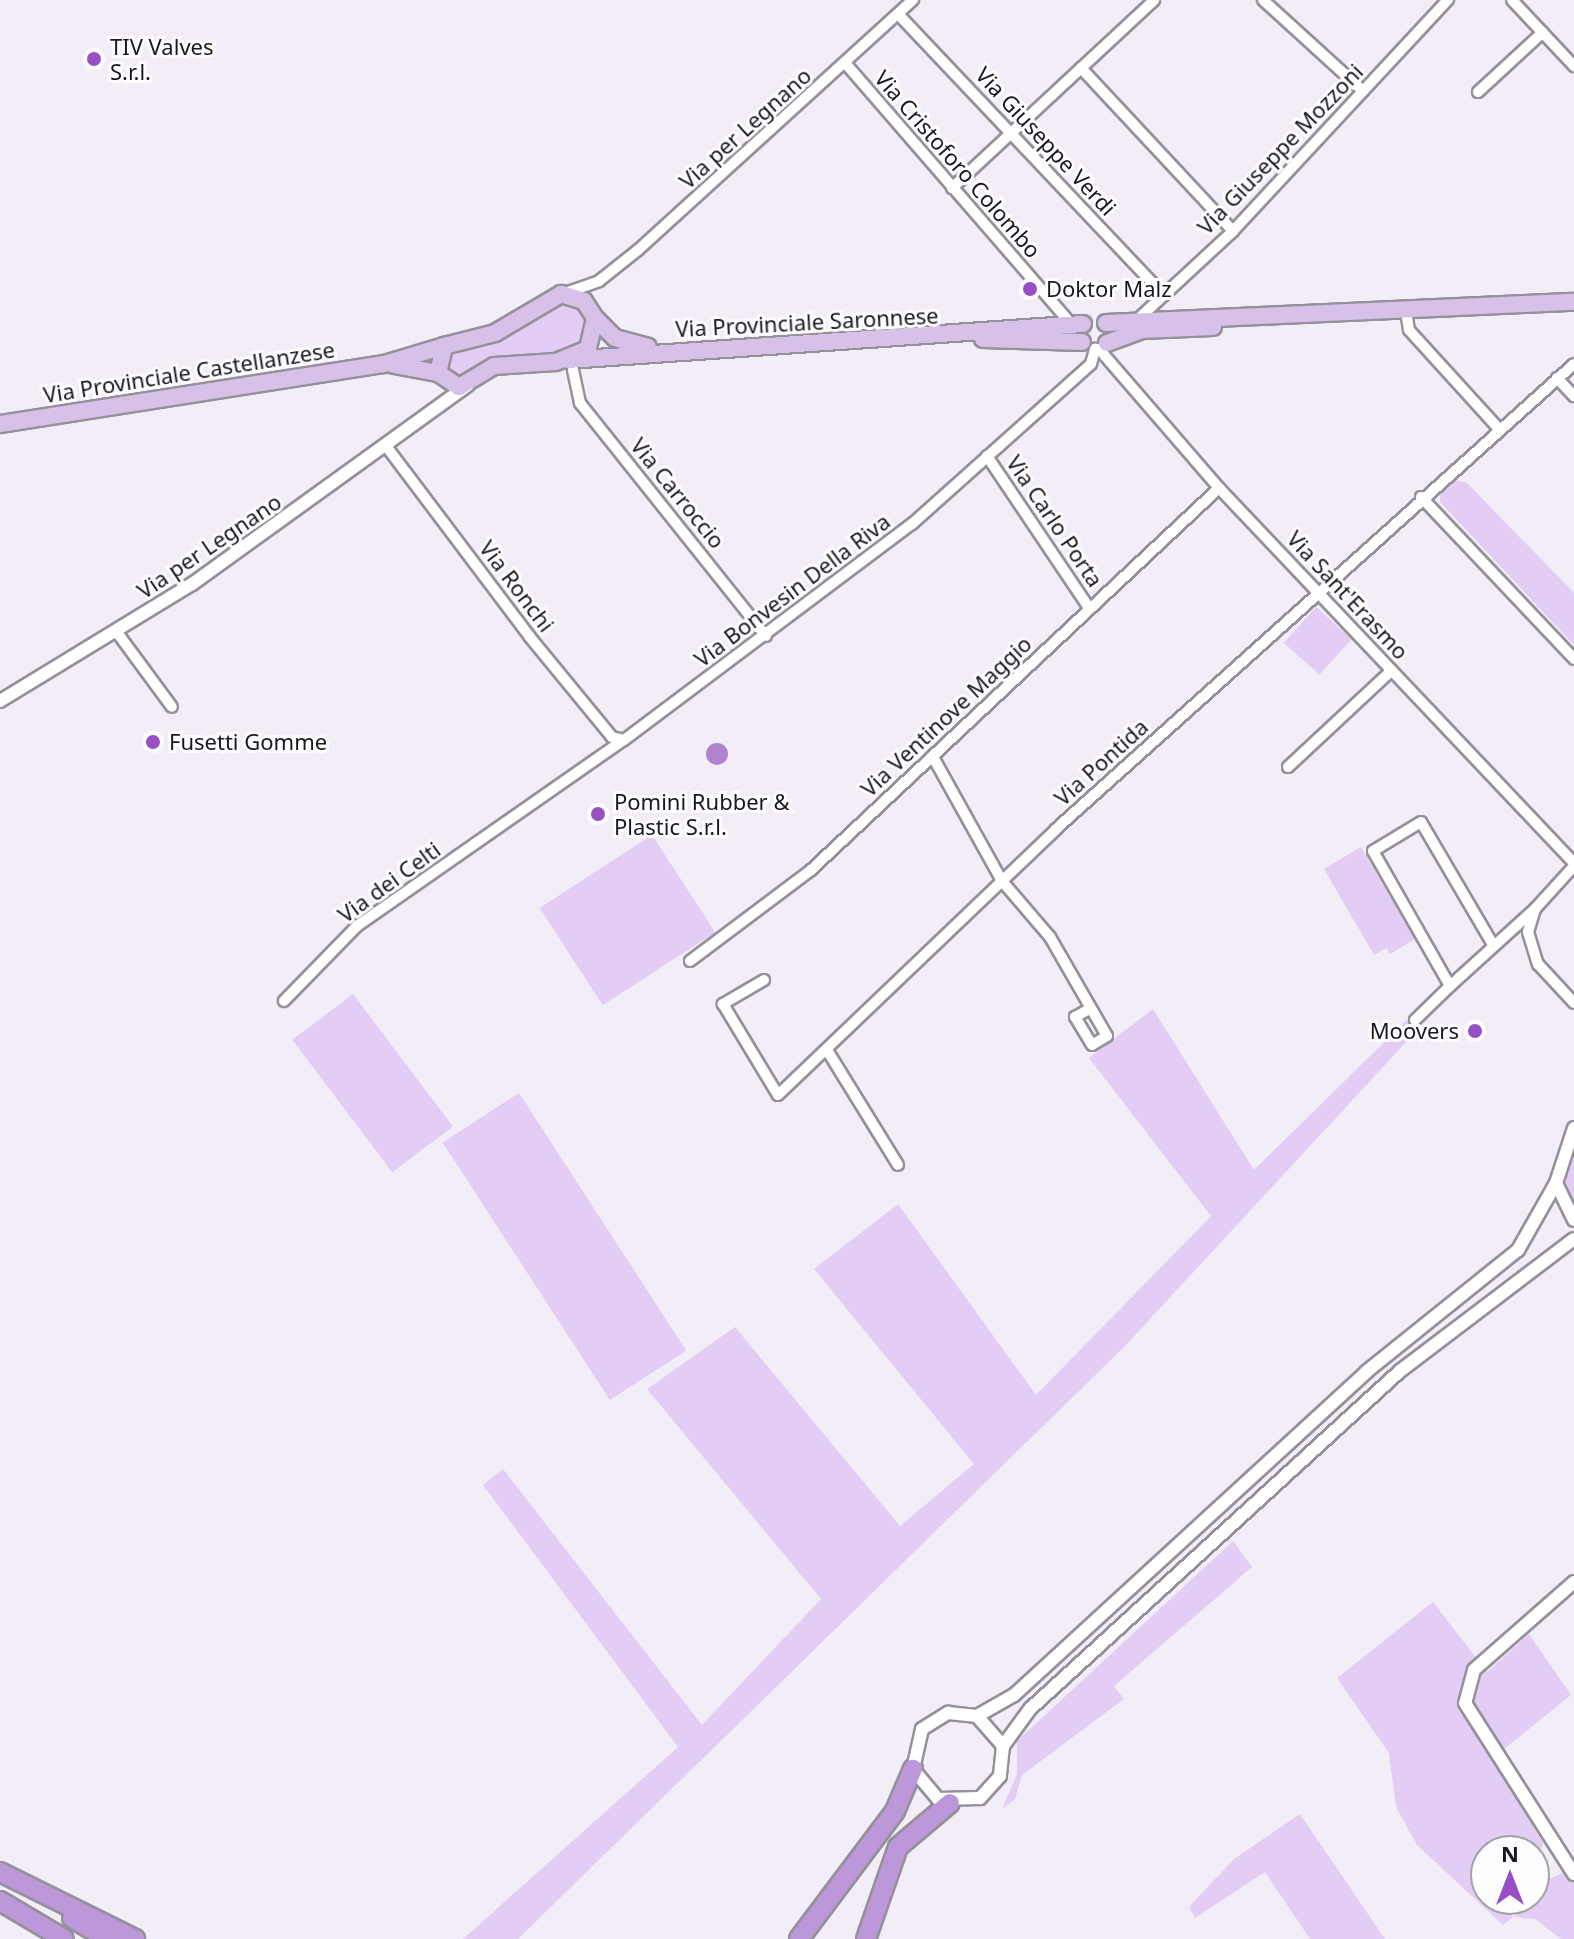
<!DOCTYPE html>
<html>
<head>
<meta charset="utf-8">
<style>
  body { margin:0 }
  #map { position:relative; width:1574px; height:1939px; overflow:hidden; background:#f2edf6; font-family:"Noto Sans",sans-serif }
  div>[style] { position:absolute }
  .green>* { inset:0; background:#e3cdf5; transform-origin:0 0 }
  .water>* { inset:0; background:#ae84ce }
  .round { border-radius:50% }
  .roads { filter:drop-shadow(2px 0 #959099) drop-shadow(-2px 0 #959099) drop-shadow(0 2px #959099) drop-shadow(0 -2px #959099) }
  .minor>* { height:10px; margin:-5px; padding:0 5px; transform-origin:5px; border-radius:5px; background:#fff }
  .tertiary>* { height:12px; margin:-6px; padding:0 6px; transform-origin:6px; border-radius:6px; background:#fff }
  .primary>* { height:16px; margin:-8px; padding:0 8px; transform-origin:8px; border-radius:8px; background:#d7c1e8 }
  .motorway>* { height:18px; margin:-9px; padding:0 9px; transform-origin:9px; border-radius:9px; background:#bc97d9 }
  .dots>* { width:22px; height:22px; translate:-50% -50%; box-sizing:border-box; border:4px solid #fdfcfe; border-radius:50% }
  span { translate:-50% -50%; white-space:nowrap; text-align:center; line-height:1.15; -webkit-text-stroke:6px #fdfcfe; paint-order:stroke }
  .poi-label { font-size:22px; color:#1a181c }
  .left { translate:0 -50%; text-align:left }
  .right { translate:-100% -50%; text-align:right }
  .street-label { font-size:22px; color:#1a181c }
  .north { position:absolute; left:1470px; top:1835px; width:80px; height:80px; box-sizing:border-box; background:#fdfcfe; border:2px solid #a2a1a4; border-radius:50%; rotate:0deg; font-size:22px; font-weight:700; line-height:32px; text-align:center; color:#1a181c }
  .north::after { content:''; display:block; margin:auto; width:28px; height:36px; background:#9650c4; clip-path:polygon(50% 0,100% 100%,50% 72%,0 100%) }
</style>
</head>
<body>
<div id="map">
  <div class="green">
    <i style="clip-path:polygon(555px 301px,578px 305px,590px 322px,584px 344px,560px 354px,493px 358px,462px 377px,444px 366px,445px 355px,503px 338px)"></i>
    <i style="clip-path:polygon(1454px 480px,1466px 482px,1574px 593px,1574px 645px,1440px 502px,1440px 491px)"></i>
    <i style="left:1316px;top:607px;width:48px;height:48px;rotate:42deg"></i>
    <i style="left:652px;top:835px;width:116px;height:134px;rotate:57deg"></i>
    <i style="clip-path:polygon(1361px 847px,1415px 939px,1390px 954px,1386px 948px,1374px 955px,1324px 869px)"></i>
    <i style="left:353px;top:994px;width:166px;height:76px;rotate:53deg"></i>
    <i style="clip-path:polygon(1153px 1009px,1254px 1170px,1411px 1016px,1419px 1028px,1125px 1346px,518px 1939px,463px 1939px,678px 1747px,483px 1485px,503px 1469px,702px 1725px,821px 1599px,647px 1389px,735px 1327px,900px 1526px,974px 1464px,814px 1269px,898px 1204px,1036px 1395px,1211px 1216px,1089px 1058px)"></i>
    <i style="left:519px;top:1093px;width:307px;height:91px;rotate:57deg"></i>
    <i style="clip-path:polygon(1574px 1148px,1574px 1203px,1564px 1182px)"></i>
    <i style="clip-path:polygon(1233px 1541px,1252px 1567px,1114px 1686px,1124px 1699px,1022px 1775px,1015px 1799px,1002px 1809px,1017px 1774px,1017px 1741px)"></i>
    <i style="clip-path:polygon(1433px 1602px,1487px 1672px,1529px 1634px,1571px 1695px,1493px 1758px,1543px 1843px,1534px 1872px,1534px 1851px,1486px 1851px,1486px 1899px,1500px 1899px,1513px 1917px,1538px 1899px,1534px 1886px,1562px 1873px,1574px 1882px,1574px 1939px,1561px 1939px,1535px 1919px,1513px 1917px,1503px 1925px,1417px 1845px,1396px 1807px,1389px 1753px,1337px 1678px)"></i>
    <i style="clip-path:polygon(1300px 1814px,1385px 1939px,1310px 1939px,1265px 1872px,1195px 1918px,1189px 1907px,1234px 1859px)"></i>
  </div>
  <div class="water">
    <i class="round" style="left:706px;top:743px;width:22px;height:22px"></i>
  </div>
  <div class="roads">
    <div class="minor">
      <i style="left:1263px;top:0;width:135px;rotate:42.3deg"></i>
      <i style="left:1512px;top:0;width:91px;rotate:46.8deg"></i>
      <i style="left:898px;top:14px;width:387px;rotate:46.6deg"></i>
      <i style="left:846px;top:64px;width:345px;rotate:49.1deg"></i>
      <i style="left:1081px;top:68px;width:223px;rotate:47deg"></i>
      <i style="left:1478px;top:92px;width:88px;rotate:-42.7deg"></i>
      <i style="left:952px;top:188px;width:276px;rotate:-42.9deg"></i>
      <i style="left:565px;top:293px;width:36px;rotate:-19deg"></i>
      <i style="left:599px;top:281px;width:50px;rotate:-38.5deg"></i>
      <i style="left:638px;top:250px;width:372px;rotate:-42.3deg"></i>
      <i style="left:1406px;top:311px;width:19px;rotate:81deg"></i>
      <i style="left:1409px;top:330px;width:134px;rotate:47.7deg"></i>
      <i style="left:1137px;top:320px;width:131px;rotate:-42.8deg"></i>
      <i style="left:1233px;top:231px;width:316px;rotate:-47.1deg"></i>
      <i style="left:1099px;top:349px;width:184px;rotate:49.2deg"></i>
      <i style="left:1219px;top:488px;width:516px;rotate:46.57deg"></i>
      <i style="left:573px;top:370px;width:34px;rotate:78deg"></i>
      <i style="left:580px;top:403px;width:298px;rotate:51.4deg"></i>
      <i style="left:1557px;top:378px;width:25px;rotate:47deg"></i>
      <i style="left:386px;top:446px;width:238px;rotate:53deg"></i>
      <i style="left:529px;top:636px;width:131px;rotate:50.6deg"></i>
      <i style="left:612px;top:737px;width:12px;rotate:14deg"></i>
      <i style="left:987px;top:456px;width:184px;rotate:56.1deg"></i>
      <i style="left:1421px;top:497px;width:223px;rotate:46.6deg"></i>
      <i style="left:116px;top:631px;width:94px;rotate:53.6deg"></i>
      <i style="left:933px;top:757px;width:142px;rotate:60.9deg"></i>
      <i style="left:1002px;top:881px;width:74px;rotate:49.4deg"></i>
      <i style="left:1050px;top:937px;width:114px;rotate:60.1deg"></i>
      <i style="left:1107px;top:1036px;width:17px;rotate:149deg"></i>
      <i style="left:1092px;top:1045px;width:33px;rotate:-121deg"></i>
      <i style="left:1075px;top:1017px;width:18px;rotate:-29deg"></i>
      <i style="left:1288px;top:767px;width:141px;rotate:-43deg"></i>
      <i style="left:1574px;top:866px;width:58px;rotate:132.2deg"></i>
      <i style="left:1535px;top:909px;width:24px;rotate:107deg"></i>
      <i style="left:1528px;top:932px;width:34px;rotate:73deg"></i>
      <i style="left:1538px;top:964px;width:53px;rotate:47.3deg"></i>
      <i style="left:1492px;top:943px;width:140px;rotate:-120.4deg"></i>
      <i style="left:1421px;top:822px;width:56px;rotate:148.9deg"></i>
      <i style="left:1373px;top:851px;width:155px;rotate:60.3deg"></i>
      <i style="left:1450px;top:986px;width:115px;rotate:-42.2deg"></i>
      <i style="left:690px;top:961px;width:151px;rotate:-36.9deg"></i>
      <i style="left:811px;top:870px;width:559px;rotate:-43.11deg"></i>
      <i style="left:764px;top:980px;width:48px;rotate:149.7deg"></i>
      <i style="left:723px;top:1004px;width:106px;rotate:58.9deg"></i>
      <i style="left:778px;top:1095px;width:385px;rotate:-43.7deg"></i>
      <i style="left:1056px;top:829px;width:696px;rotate:-41.91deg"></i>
      <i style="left:284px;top:1001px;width:105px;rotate:-45.8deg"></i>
      <i style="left:357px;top:926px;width:325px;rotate:-34.9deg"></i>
      <i style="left:624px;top:740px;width:360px;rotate:-36.9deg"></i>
      <i style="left:912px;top:524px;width:240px;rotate:-41.8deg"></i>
      <i style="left:1091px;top:364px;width:16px;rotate:-75deg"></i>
      <i style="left:1415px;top:1020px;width:49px;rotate:-44.2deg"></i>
      <i style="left:827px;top:1050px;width:135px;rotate:58.3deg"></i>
    </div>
    <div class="tertiary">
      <i style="left:0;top:701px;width:225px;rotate:-31.4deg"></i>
      <i style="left:192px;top:584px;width:340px;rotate:-35.8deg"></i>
      <i style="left:1574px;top:1128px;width:58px;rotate:108.1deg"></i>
      <i style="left:1556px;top:1183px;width:41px;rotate:64.1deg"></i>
      <i style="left:1574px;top:1582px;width:133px;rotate:138.7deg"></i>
      <i style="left:1474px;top:1670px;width:34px;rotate:105deg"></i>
      <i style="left:1465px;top:1703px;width:203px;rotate:57.5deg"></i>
      <i style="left:977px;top:1716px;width:40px;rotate:49deg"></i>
      <i style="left:1003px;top:1746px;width:30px;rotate:96deg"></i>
      <i style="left:1000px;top:1776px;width:30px;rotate:132deg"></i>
      <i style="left:980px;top:1798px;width:42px;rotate:178.6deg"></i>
      <i style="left:938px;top:1799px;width:39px;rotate:-130deg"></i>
      <i style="left:913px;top:1769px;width:41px;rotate:-77.3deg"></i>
      <i style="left:922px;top:1729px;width:31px;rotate:-32deg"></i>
      <i style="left:948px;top:1713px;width:29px;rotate:6deg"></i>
      <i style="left:977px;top:1716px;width:43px;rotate:-29.6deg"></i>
      <i style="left:1014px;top:1695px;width:478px;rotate:-42.5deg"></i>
      <i style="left:1366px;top:1372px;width:195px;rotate:-38.8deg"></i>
      <i style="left:1518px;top:1250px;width:77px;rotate:-60.4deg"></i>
      <i style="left:1003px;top:1746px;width:46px;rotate:-53.9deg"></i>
      <i style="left:1030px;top:1709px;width:501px;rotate:-42.41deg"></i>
      <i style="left:1400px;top:1371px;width:218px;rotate:-37.2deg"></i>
    </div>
    <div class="primary">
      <i style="left:561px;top:294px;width:24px;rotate:17deg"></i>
      <i style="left:584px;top:301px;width:20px;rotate:57deg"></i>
      <i style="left:595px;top:318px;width:32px;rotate:103deg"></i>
      <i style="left:588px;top:349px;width:35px;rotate:158deg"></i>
      <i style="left:555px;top:362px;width:61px;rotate:176.2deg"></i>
      <i style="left:494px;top:366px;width:41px;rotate:149deg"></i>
      <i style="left:459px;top:387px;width:25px;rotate:-146deg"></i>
      <i style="left:438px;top:373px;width:28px;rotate:-77deg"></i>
      <i style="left:444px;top:346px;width:53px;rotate:-14.3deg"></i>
      <i style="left:495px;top:333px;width:77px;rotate:-30.6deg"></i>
      <i style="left:595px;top:318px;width:28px;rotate:45deg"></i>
      <i style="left:615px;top:338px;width:34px;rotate:15deg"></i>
      <i style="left:1106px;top:323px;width:468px;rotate:-2.6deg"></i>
      <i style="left:983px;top:339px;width:99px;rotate:1.7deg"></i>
      <i style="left:1107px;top:343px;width:37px;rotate:-20deg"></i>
      <i style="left:1142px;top:330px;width:71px;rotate:-2.4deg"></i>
      <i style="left:568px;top:360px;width:516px;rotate:-4deg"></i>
      <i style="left:394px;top:365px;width:45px;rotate:10.3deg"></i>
      <i style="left:0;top:424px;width:389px;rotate:-8.9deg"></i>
      <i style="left:384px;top:364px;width:63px;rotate:-16.7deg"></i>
    </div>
    <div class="motorway">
      <i style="left:0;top:1872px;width:151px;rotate:26.4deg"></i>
      <i style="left:0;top:1901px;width:74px;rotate:30.7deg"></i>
      <i style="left:72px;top:1918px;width:42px;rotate:30.3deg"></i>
      <i style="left:799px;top:1939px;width:160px;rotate:-53.1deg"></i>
      <i style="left:895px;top:1811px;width:46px;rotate:-66.8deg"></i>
      <i style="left:866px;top:1939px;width:97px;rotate:-70.8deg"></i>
      <i style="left:898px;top:1847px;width:68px;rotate:-40.2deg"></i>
    </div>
  </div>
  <div class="dots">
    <i style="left:94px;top:59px;background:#9650c4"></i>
    <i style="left:1030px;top:289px;background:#9650c4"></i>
    <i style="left:153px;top:742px;background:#9650c4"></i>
    <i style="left:598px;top:814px;background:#9650c4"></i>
    <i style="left:1475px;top:1031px;background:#9650c4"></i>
  </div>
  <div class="poi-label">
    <span class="left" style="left:110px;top:59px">TIV Valves<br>S.r.l.</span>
    <span class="left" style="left:1046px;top:289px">Doktor Malz</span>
    <span class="left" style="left:169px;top:742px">Fusetti Gomme</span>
    <span class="left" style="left:614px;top:814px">Pomini Rubber &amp;<br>Plastic S.r.l.</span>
    <span class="right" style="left:1459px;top:1031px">Moovers</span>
  </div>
  <div class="street-label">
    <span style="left:745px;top:128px;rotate:-42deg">Via per Legnano</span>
    <span style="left:1046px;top:141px;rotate:47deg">Via Giuseppe Verdi</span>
    <span style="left:1280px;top:149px;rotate:-46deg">Via Giuseppe Mozzoni</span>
    <span style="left:958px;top:164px;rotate:49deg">Via Cristoforo Colombo</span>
    <span style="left:807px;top:322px;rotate:-3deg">Via Provinciale Saronnese</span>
    <span style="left:189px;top:372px;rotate:-9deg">Via Provinciale Castellanzese</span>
    <span style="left:678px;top:493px;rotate:51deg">Via Carroccio</span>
    <span style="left:1055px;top:521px;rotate:56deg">Via Carlo Porta</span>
    <span style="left:209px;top:546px;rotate:-34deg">Via per Legnano</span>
    <span style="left:517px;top:586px;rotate:53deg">Via Ronchi</span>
    <span style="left:792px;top:590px;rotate:-37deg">Via Bonvesin Della Riva</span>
    <span style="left:1348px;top:595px;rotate:47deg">Via Sant'Erasmo</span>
    <span style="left:946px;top:716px;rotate:-43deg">Via Ventinove Maggio</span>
    <span style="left:1101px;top:762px;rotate:-42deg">Via Pontida</span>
    <span style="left:389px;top:882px;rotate:-36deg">Via dei Celti</span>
  </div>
  <div class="north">N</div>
</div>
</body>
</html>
